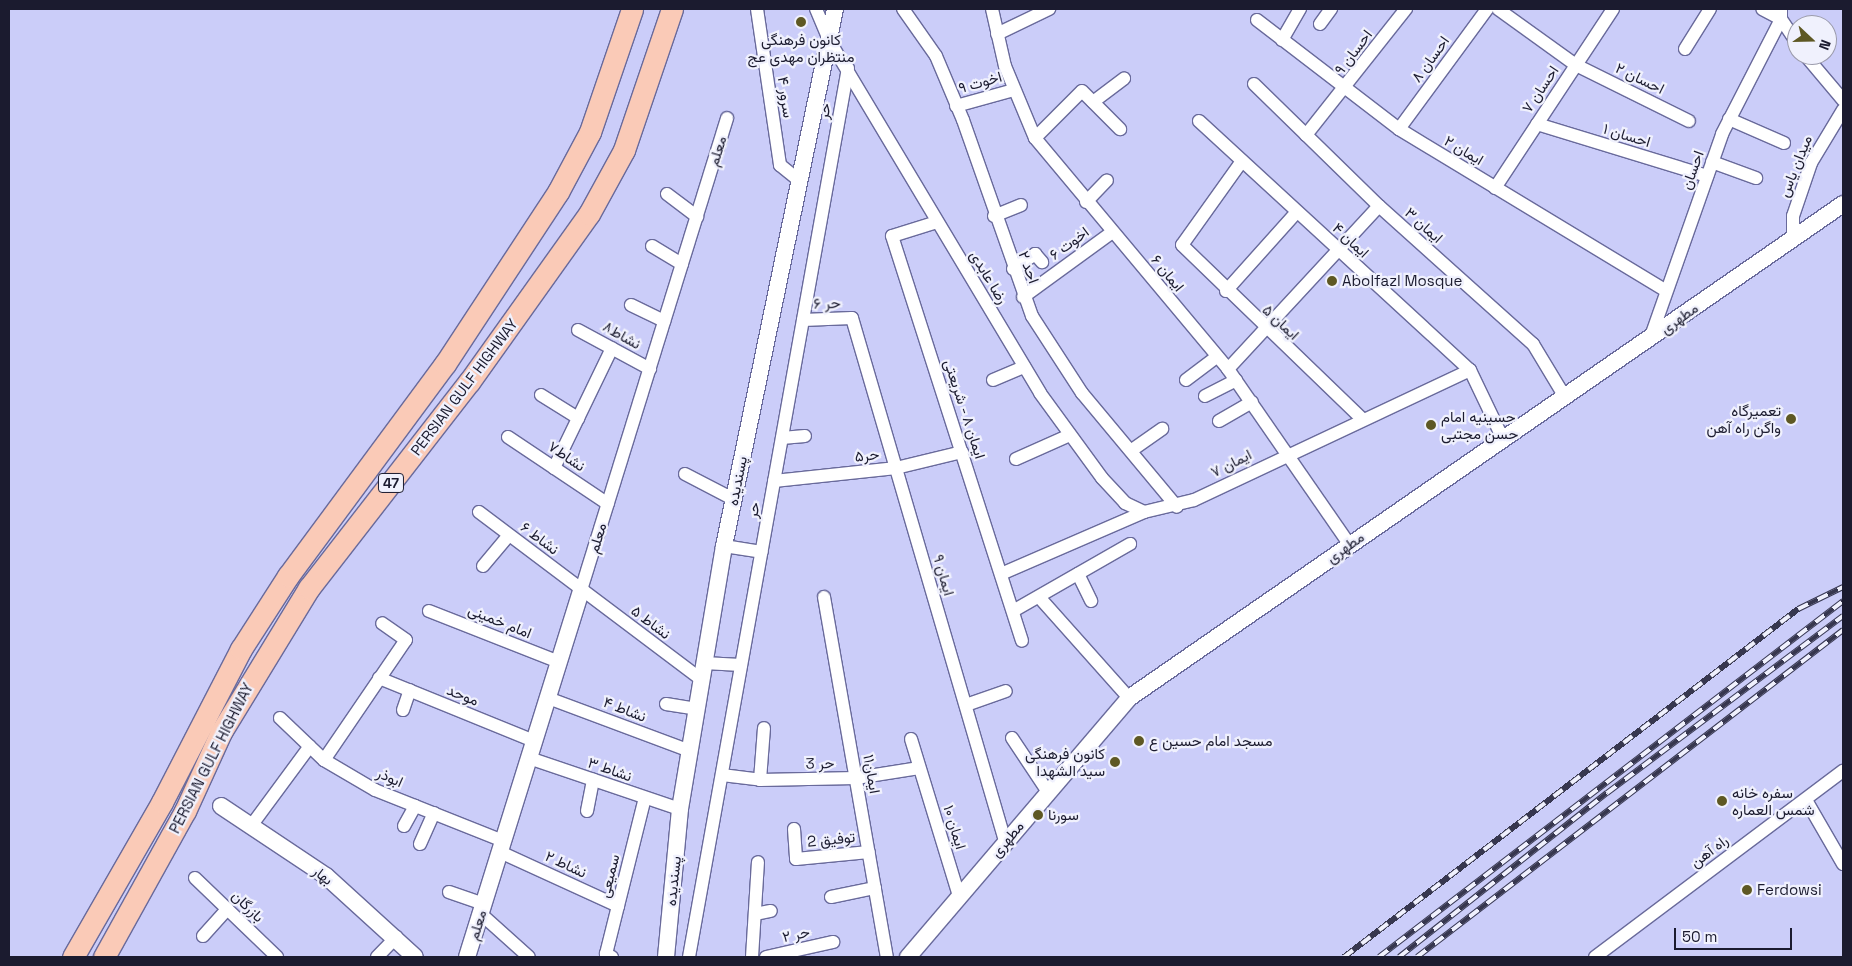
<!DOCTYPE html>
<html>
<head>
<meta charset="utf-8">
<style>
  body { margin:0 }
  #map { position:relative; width:1852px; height:966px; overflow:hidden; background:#cbcdf9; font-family:"Space Grotesk",Vazirmatn,sans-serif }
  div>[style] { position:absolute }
  .roads { filter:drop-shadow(1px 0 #696a9b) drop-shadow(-1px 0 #696a9b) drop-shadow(0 1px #696a9b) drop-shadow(0 -1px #696a9b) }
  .minor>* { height:12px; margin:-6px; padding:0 6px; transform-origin:6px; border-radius:6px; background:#fff }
  .tertiary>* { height:16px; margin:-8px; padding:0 8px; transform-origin:8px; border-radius:8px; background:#fff }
  .trunk>* { height:21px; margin:-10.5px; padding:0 10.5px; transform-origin:10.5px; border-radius:10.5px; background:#facab7 }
  .rail>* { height:5.5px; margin-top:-2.75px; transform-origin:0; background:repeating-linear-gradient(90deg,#f0f1fd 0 11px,#37374f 0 22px); box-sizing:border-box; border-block:1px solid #37374f }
  .dots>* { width:14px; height:14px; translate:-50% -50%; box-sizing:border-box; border:2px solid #f0f1fd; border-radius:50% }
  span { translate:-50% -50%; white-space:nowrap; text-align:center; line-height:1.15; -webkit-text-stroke:4.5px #f0f1fd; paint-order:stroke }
  .shield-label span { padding:1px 4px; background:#f0f1fd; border:1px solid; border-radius:4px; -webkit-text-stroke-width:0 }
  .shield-label { font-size:14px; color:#1b1b2f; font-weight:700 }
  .poi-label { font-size:15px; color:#1b1b2f }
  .left { translate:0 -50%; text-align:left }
  .right { translate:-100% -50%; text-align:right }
  .street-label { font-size:15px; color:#1b1b2f }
  .frame { position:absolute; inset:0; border:10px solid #1b1b2f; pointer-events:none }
  .north { position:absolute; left:1787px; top:15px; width:50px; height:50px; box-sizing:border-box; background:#f0f1fd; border:1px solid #9b9bab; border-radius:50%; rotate:111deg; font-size:14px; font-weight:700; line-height:20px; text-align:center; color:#1b1b2f }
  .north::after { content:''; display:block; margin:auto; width:18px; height:22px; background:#5e5824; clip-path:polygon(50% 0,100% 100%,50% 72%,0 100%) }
  .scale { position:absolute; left:1674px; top:928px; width:118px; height:22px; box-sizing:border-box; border:2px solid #1b1b2f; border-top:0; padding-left:6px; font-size:15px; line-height:18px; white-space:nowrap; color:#1b1b2f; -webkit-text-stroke:4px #f0f1fd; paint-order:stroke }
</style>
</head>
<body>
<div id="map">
  <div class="roads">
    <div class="minor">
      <i style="left:757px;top:9px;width:158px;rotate:81.6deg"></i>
      <i style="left:780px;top:165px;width:26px;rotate:39deg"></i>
      <i style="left:816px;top:9px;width:34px;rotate:67deg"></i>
      <i style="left:829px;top:40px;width:411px;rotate:59.1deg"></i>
      <i style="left:1040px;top:393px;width:105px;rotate:53.9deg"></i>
      <i style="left:1102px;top:478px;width:34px;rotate:47deg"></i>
      <i style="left:1125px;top:503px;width:21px;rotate:25deg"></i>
      <i style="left:903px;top:9px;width:57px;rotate:54.9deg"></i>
      <i style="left:936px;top:56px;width:69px;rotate:67.1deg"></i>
      <i style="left:963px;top:120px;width:208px;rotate:70.6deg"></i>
      <i style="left:1032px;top:316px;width:92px;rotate:57deg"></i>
      <i style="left:1082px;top:393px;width:148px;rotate:50.2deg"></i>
      <i style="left:992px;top:9px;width:58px;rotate:77.2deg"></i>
      <i style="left:1005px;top:66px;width:78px;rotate:67.4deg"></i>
      <i style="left:1035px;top:138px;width:301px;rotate:50.1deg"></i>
      <i style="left:1228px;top:369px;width:213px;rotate:55.3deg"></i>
      <i style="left:1498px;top:9px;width:96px;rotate:35.7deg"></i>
      <i style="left:1576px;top:65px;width:126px;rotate:26.4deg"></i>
      <i style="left:1781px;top:9px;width:10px;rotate:90deg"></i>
      <i style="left:1781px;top:19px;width:29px;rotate:56deg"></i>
      <i style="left:1257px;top:20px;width:179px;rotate:37.5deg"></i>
      <i style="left:1399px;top:129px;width:312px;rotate:31.2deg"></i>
      <i style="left:1320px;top:24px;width:19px;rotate:-54deg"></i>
      <i style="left:997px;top:34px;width:58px;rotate:-25.7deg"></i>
      <i style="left:1282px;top:40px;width:36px;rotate:-60deg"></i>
      <i style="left:1685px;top:49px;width:47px;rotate:-58deg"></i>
      <i style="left:1805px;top:55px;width:59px;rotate:49.8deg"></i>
      <i style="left:1254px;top:84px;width:175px;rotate:44.3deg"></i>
      <i style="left:1379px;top:206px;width:207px;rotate:41.9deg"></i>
      <i style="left:1533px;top:344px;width:62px;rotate:58.9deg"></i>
      <i style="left:1093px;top:102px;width:39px;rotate:-37deg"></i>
      <i style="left:956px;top:106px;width:60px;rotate:-15.4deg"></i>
      <i style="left:1729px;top:119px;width:60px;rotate:23.6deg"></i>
      <i style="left:1199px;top:121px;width:368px;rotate:42.6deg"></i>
      <i style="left:1470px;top:370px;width:76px;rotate:64.4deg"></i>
      <i style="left:1537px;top:124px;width:178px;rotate:17deg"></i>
      <i style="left:1399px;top:129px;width:149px;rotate:-53.7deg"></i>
      <i style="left:1306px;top:135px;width:161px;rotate:-51.6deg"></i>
      <i style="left:1035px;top:138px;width:66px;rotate:-45deg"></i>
      <i style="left:1082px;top:91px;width:54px;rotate:45deg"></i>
      <i style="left:1242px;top:161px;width:103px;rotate:125.5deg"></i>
      <i style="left:1182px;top:245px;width:250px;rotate:44deg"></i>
      <i style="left:1712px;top:162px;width:47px;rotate:20deg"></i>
      <i style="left:1495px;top:188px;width:214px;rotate:-56.6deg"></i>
      <i style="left:667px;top:194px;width:38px;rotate:37deg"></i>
      <i style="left:1086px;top:202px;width:30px;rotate:-46deg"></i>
      <i style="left:994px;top:216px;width:29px;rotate:-22deg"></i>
      <i style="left:937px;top:222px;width:47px;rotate:162.7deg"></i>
      <i style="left:892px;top:236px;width:425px;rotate:72.2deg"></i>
      <i style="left:1793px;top:238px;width:22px;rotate:-90deg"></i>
      <i style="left:1793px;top:216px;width:56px;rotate:-71.2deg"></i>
      <i style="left:1811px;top:163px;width:62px;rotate:-58.9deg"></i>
      <i style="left:652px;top:246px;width:35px;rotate:31deg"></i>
      <i style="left:1013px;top:269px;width:27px;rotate:-34deg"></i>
      <i style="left:1035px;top:254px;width:11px;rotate:49deg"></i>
      <i style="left:1226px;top:291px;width:106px;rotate:-48.1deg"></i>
      <i style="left:1023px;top:297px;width:109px;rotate:-36deg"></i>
      <i style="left:631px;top:305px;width:37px;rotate:26deg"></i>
      <i style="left:803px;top:320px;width:49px;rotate:-2.3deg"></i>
      <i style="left:852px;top:318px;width:545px;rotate:73.69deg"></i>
      <i style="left:578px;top:330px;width:82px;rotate:28.4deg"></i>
      <i style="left:1650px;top:339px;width:217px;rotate:-70.6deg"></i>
      <i style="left:1722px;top:134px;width:129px;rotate:-62.8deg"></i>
      <i style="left:1781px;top:19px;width:21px;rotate:-152deg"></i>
      <i style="left:1228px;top:369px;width:222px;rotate:-47.2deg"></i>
      <i style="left:993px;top:380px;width:34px;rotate:-23deg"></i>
      <i style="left:1186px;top:380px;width:39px;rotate:-37deg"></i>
      <i style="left:541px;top:395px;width:44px;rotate:31.9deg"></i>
      <i style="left:1205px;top:396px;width:35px;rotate:-27deg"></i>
      <i style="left:1219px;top:421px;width:38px;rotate:-30deg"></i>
      <i style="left:508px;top:437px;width:120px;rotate:33.8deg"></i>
      <i style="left:782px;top:438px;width:23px;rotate:-5deg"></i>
      <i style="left:1132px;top:450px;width:37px;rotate:-35deg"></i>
      <i style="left:1016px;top:459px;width:59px;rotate:-24deg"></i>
      <i style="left:554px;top:468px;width:133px;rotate:-64.2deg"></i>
      <i style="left:685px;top:474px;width:54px;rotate:27.5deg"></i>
      <i style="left:774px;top:481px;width:123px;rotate:-6.1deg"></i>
      <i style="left:896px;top:468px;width:68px;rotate:-13.6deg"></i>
      <i style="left:479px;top:512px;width:278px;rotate:37deg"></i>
      <i style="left:724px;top:546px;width:38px;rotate:9deg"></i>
      <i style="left:483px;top:566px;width:40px;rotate:-50deg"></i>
      <i style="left:1001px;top:574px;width:156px;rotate:-23.4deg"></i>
      <i style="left:1144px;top:512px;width:51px;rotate:-13.5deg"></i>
      <i style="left:1194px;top:500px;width:305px;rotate:-25.2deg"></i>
      <i style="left:1078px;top:574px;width:30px;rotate:64deg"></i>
      <i style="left:581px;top:590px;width:494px;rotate:-72.8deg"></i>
      <i style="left:824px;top:597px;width:365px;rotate:80.1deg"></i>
      <i style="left:1039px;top:597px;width:135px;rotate:48.3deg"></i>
      <i style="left:429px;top:611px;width:140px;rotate:21.4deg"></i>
      <i style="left:1013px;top:611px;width:135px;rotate:-29.8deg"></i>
      <i style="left:704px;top:663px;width:37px;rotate:3deg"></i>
      <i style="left:379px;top:678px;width:167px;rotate:22.1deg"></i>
      <i style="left:548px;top:698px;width:152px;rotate:20.5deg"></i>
      <i style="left:666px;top:704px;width:31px;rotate:9deg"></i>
      <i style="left:966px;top:705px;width:42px;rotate:-19.3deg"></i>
      <i style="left:403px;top:710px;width:21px;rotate:-71deg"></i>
      <i style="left:280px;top:718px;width:61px;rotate:43.7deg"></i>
      <i style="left:324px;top:760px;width:59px;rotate:30.5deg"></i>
      <i style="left:375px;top:790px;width:138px;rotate:21.7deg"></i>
      <i style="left:1012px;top:738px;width:65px;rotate:56.3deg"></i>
      <i style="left:911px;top:739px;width:164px;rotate:73deg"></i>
      <i style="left:529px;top:758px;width:159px;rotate:18.7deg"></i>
      <i style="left:324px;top:760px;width:145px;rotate:-55.7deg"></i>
      <i style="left:406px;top:640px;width:29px;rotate:-145deg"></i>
      <i style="left:722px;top:775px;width:38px;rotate:7deg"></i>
      <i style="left:760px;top:780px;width:96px;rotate:-1.2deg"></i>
      <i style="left:856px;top:778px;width:64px;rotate:-9deg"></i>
      <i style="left:760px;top:780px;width:52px;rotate:-85.6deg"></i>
      <i style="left:1806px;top:800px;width:74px;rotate:60deg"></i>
      <i style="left:587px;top:811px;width:32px;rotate:-79deg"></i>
      <i style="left:251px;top:826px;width:99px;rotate:-53.6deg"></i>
      <i style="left:404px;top:826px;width:23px;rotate:-61deg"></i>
      <i style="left:794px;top:829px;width:30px;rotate:86deg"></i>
      <i style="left:796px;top:859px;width:73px;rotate:-5.5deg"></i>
      <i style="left:420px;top:844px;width:34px;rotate:-66deg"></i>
      <i style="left:500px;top:852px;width:130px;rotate:24.6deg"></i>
      <i style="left:195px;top:878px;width:114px;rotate:43.9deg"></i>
      <i style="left:449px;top:892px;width:36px;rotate:19deg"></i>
      <i style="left:831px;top:897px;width:45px;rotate:-11.6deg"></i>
      <i style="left:481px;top:914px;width:64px;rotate:41.9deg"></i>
      <i style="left:755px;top:914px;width:16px;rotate:-11deg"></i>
      <i style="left:203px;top:936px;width:36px;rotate:-48deg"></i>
      <i style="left:377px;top:957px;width:28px;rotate:-46deg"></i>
      <i style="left:612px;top:957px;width:7px;rotate:-153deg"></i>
      <i style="left:606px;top:954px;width:161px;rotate:-76deg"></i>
      <i style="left:689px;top:957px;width:903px;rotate:-79.86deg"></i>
      <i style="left:752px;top:957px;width:95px;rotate:-86.4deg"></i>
      <i style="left:766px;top:957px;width:69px;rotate:-12.6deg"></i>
      <i style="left:1595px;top:957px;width:310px;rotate:-36.9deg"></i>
    </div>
    <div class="tertiary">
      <i style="left:221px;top:806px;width:126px;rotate:33.7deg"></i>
      <i style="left:326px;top:876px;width:120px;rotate:42.3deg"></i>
      <i style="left:467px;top:957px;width:384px;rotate:-72.7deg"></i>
      <i style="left:666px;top:957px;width:149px;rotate:-84.6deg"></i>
      <i style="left:680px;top:809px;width:267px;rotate:-80.5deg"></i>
      <i style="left:724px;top:546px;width:548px;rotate:-78.32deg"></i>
      <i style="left:908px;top:957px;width:340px;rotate:-49.5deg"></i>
      <i style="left:1129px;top:698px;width:868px;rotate:-34.68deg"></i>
    </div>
    <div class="trunk">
      <i style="left:73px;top:957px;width:179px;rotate:-60.1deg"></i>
      <i style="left:162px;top:802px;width:172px;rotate:-62.7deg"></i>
      <i style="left:241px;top:649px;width:87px;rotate:-57.2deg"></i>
      <i style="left:288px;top:576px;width:264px;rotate:-53.5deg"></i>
      <i style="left:445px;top:364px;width:206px;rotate:-56.7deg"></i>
      <i style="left:558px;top:192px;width:68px;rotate:-61.9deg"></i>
      <i style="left:590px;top:132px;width:130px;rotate:-71.1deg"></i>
      <i style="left:104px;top:957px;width:167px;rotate:-61deg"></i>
      <i style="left:185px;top:811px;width:87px;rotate:-65.5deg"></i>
      <i style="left:221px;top:732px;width:169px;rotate:-58.6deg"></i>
      <i style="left:309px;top:588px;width:261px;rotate:-52.2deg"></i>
      <i style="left:469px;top:382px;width:206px;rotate:-54.5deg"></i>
      <i style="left:589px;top:214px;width:73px;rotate:-61.3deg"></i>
      <i style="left:624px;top:150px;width:149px;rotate:-71.2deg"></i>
    </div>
  </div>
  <div class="rail">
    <i style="left:1344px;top:957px;width:572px;rotate:-37.47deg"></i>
    <i style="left:1798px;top:609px;width:50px;rotate:-26.1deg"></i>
    <i style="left:1379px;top:957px;width:585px;rotate:-37.5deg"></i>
    <i style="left:1399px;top:957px;width:265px;rotate:-38.3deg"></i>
    <i style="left:1607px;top:793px;width:295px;rotate:-36.9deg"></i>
    <i style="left:1417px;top:957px;width:537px;rotate:-37.51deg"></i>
  </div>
  <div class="dots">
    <i style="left:801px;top:22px;background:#5e5824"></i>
    <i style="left:1332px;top:281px;background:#5e5824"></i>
    <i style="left:1791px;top:419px;background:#5e5824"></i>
    <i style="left:1431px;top:425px;background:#5e5824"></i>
    <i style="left:1139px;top:741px;background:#5e5824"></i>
    <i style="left:1115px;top:762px;background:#5e5824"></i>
    <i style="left:1722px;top:801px;background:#5e5824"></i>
    <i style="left:1038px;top:815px;background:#5e5824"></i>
    <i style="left:1747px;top:890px;background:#5e5824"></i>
  </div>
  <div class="shield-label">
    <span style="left:391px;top:483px">47</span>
  </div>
  <div class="poi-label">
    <span style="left:801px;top:48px">کانون فرهنگی<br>منتظران مهدی عج</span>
    <span class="left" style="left:1342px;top:281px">Abolfazl Mosque</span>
    <span class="right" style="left:1781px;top:419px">تعمیرگاه<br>واگن راه آهن</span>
    <span class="left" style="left:1441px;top:425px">حسینیه امام<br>حسن مجتبی</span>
    <span class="left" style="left:1149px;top:741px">مسجد امام حسین ع</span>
    <span class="right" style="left:1105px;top:762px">کانون فرهنگی<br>سید الشهدا</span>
    <span class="left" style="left:1732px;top:801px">سفره خانه<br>شمس العماره</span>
    <span class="left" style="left:1048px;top:815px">سورنا</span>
    <span class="left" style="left:1757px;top:890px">Ferdowsi</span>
  </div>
  <div class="street-label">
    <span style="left:1353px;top:52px;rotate:-53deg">احسان ۹</span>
    <span style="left:1430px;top:59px;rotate:-54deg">احسان ۸</span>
    <span style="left:1640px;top:78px;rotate:26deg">احسان ۲</span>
    <span style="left:980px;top:82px;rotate:-16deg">اخوت ۹</span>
    <span style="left:1540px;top:89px;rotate:-56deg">احسان ۷</span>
    <span style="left:786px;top:97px;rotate:82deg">سرور ۴</span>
    <span style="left:824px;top:111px;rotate:-80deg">حر</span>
    <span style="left:1627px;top:135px;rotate:17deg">احسان ۱</span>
    <span style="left:1464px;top:150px;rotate:31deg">ایمان ۲</span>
    <span style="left:717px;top:151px;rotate:-73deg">معلم</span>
    <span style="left:1795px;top:166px;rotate:-68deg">میدان یاس</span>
    <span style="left:1692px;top:170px;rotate:-70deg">احسان</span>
    <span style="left:1424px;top:225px;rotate:42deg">ایمان ۳</span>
    <span style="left:1351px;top:240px;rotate:43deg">ایمان ۴</span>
    <span style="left:1069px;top:243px;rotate:-36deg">اخوت ۶</span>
    <span style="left:1029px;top:267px;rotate:70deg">احد ۲</span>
    <span style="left:1168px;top:273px;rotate:51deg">ایمان ۶</span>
    <span style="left:989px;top:277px;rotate:59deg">رضا عابدی</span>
    <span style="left:827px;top:303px;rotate:-2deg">حر ۶</span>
    <span style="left:1679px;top:318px;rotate:-35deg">مطهری</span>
    <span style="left:1281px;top:322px;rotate:43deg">ایمان ۵</span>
    <span style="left:622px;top:335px;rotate:29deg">نشاط۸</span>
    <span style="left:464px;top:387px;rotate:-53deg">PERSIAN GULF HIGHWAY</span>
    <span style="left:965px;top:409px;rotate:72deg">ایمان ۸ - شریعتی</span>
    <span style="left:867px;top:455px;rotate:-6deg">حر۵</span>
    <span style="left:567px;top:456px;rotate:34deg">نشاط۷</span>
    <span style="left:1231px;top:463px;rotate:-27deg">ایمان ۷</span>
    <span style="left:737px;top:481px;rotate:-79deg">پسندیده</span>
    <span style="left:753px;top:510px;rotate:-80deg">حر</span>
    <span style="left:540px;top:538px;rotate:37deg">نشاط ۶</span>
    <span style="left:597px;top:538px;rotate:-73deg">معلم</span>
    <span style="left:1345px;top:547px;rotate:-35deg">مطهری</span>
    <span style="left:944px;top:575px;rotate:74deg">ایمان ۹</span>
    <span style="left:500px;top:621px;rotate:22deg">امام خمینی</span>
    <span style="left:651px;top:622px;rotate:37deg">نشاط ۵</span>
    <span style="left:463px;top:695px;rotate:22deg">موحد</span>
    <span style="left:625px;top:709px;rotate:21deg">نشاط ۴</span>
    <span style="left:211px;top:758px;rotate:-63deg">PERSIAN GULF HIGHWAY</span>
    <span style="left:820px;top:763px;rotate:-2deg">حر 3</span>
    <span style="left:610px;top:769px;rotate:19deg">نشاط ۳</span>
    <span style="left:872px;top:774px;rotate:80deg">ایمان۱۱</span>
    <span style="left:390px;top:777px;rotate:24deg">ابوذر</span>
    <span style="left:955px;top:827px;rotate:73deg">ایمان ۱۰</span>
    <span style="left:831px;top:839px;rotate:-6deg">توفیق 2</span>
    <span style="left:1007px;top:839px;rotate:-50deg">مطهری</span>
    <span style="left:1709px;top:851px;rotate:-37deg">راه آهن</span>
    <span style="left:566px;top:864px;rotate:25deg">نشاط ۲</span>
    <span style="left:323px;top:875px;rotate:37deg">بهار</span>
    <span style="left:609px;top:876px;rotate:-76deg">سمیعی</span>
    <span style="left:673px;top:881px;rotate:-84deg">پسندیده</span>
    <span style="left:248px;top:906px;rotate:44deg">بازرگان</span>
    <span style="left:477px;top:925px;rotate:-73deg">معلم</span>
    <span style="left:796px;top:934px;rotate:-13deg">حر ۲</span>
  </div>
  <div class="frame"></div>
  <div class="north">N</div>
  <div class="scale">50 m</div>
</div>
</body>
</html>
